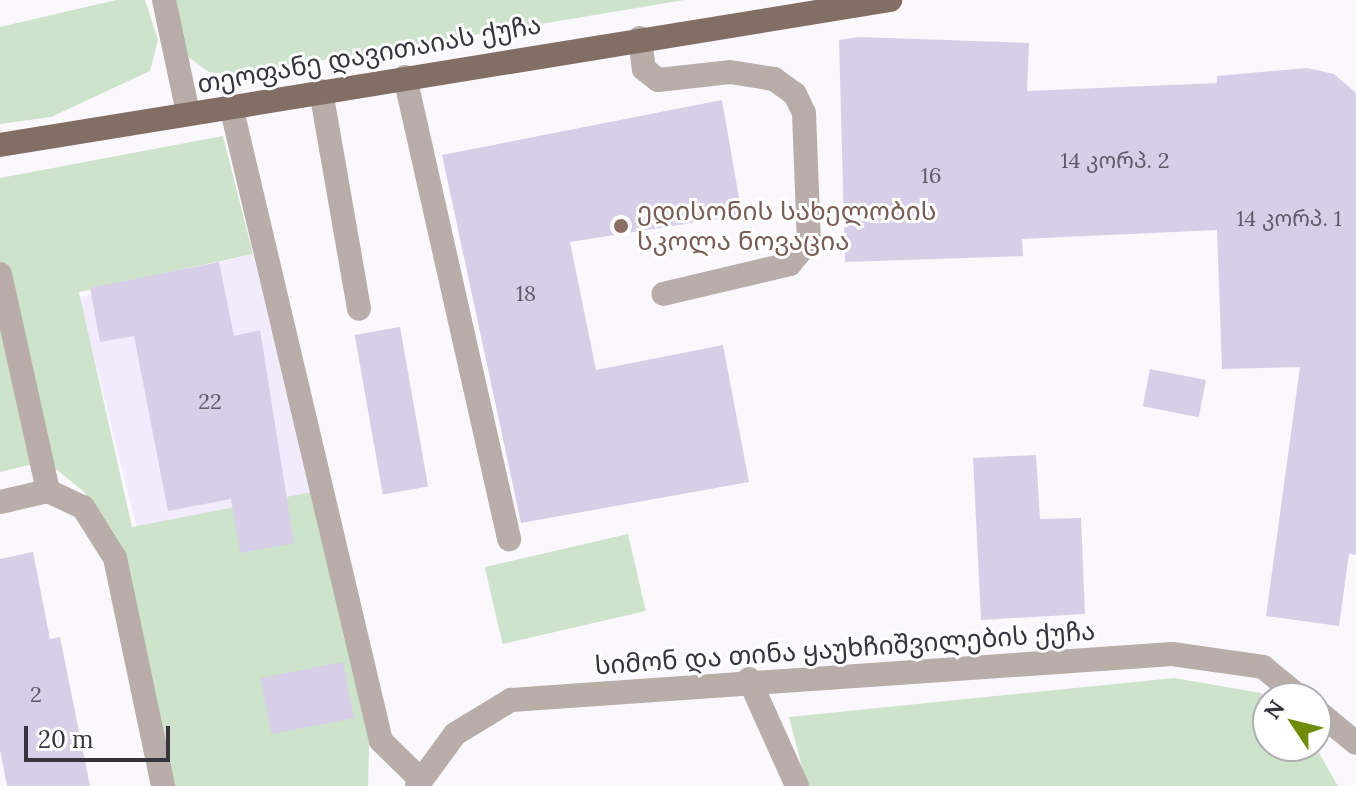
<!DOCTYPE html>
<html>
<head>
<meta charset="utf-8">
<style>
  body { margin:0 }
  #map { position:relative; width:1356px; height:786px; overflow:hidden; background:#faf8fd; font-family:Lora,"Noto Sans Georgian",serif }
  div>[style] { position:absolute }
  .commercial>* { inset:0; background:#f2ebfd; transform-origin:0 0 }
  .green>* { inset:0; background:#cee3cc; transform-origin:0 0 }
  .building>* { inset:0; background:#d7cfe7; transform-origin:0 0 }
  .minor>* { height:24px; margin:-12px; padding:0 12px; transform-origin:12px; border-radius:12px; background:#b8ada8 }
  .major>* { height:24px; margin:-12px; padding:0 12px; transform-origin:12px; border-radius:12px; background:#826e65 }
  .dots>* { width:22px; height:22px; translate:-50% -50%; box-sizing:border-box; border:4px solid #fff; border-radius:50% }
  span { translate:-50% -50%; white-space:nowrap; text-align:center; line-height:1.15; -webkit-text-stroke:6px #fff; paint-order:stroke }
  .number-label { font-size:22px; color:#5f5b68 }
  .number-label span { -webkit-text-stroke-width:0 }
  .street-label { font-size:26px; color:#37343d }
  .education-label { font-size:26px; color:#785e54 }
  .left { translate:0 -50%; text-align:left }
  .north { position:absolute; left:1252px; top:682px; width:80px; height:80px; box-sizing:border-box; background:#fff; border:2px solid #afaeb1; border-radius:50%; rotate:305deg; font-size:22px; font-weight:700; line-height:32px; text-align:center; color:#37343d }
  .north::after { content:''; display:block; margin:auto; width:28px; height:36px; background:#6e8c0a; clip-path:polygon(50% 0,100% 100%,50% 72%,0 100%) }
  .scale { position:absolute; left:24px; top:726px; width:146px; height:36px; box-sizing:border-box; border:4px solid #37343d; border-top:0; padding-left:10px; font-size:24px; line-height:28px; white-space:nowrap; color:#37343d; -webkit-text-stroke:6px #fff; paint-order:stroke }
</style>
</head>
<body>
<div id="map">
  <div class="commercial">
    <i style="left:253px;top:254px;width:245px;height:179px;rotate:76deg"></i>
  </div>
  <div class="green">
    <i style="clip-path:polygon(116px 0,145px 0,158px 40px,150px 71px,51px 117px,0 124px,0 27px)"></i>
    <i style="clip-path:polygon(176px 0,684px 0,235px 75px,209px 72px,187px 56px)"></i>
    <i style="clip-path:polygon(223px 136px,253px 254px,79px 292px,132px 527px,312px 492px,370px 718px,368px 786px,173px 786px,112px 531px,84px 492px,46px 461px,0 472px,0 178px)"></i>
    <i style="left:628px;top:534px;width:79px;height:147px;rotate:77deg"></i>
    <i style="clip-path:polygon(1174px 678px,1261px 693px,1268px 698px,1268px 746px,1315px 746px,1338px 786px,807px 786px,789px 717px)"></i>
  </div>
  <div class="building">
    <i style="clip-path:polygon(859px 37px,1029px 43px,1027px 91px,1217px 83px,1217px 76px,1307px 68px,1334px 74px,1356px 93px,1356px 555px,1349px 554px,1339px 626px,1266px 616px,1300px 367px,1222px 369px,1217px 230px,1022px 239px,1023px 256px,845px 262px,839px 40px)"></i>
    <i style="clip-path:polygon(722px 100px,742px 215px,570px 242px,596px 370px,723px 345px,749px 482px,521px 523px,442px 155px)"></i>
    <i style="clip-path:polygon(219px 262px,234px 336px,260px 330px,294px 543px,240px 553px,231px 499px,168px 511px,134px 336px,100px 342px,90px 288px)"></i>
    <i style="left:400px;top:327px;width:162px;height:46px;rotate:80deg"></i>
    <i style="left:1150px;top:369px;width:57px;height:38px;rotate:11deg"></i>
    <i style="clip-path:polygon(1036px 455px,1040px 519px,1081px 518px,1085px 614px,981px 620px,973px 458px)"></i>
    <i style="clip-path:polygon(33px 552px,50px 639px,60px 637px,90px 786px,7px 786px,0 750px,0 559px)"></i>
    <i style="left:343px;top:662px;width:57px;height:84px;rotate:79deg"></i>
  </div>
  <div class="minor">
    <i style="left:164px;top:0;width:116px;rotate:78deg"></i>
    <i style="left:640px;top:38px;width:31px;rotate:83deg"></i>
    <i style="left:644px;top:69px;width:18px;rotate:38deg"></i>
    <i style="left:658px;top:80px;width:72px;rotate:-6.3deg"></i>
    <i style="left:730px;top:72px;width:45px;rotate:9deg"></i>
    <i style="left:774px;top:79px;width:26px;rotate:36deg"></i>
    <i style="left:795px;top:94px;width:21px;rotate:65deg"></i>
    <i style="left:804px;top:113px;width:128px;rotate:87.8deg"></i>
    <i style="left:809px;top:241px;width:30px;rotate:130deg"></i>
    <i style="left:790px;top:264px;width:130px;rotate:166.7deg"></i>
    <i style="left:405px;top:77px;width:474px;rotate:77.3deg"></i>
    <i style="left:321px;top:91px;width:221px;rotate:80.1deg"></i>
    <i style="left:231px;top:106px;width:652px;rotate:76.71deg"></i>
    <i style="left:381px;top:741px;width:54px;rotate:44.3deg"></i>
    <i style="left:0;top:274px;width:222px;rotate:77.5deg"></i>
    <i style="left:48px;top:491px;width:49px;rotate:167.1deg"></i>
    <i style="left:48px;top:491px;width:38px;rotate:25deg"></i>
    <i style="left:83px;top:507px;width:60px;rotate:57.9deg"></i>
    <i style="left:115px;top:558px;width:233px;rotate:78.1deg"></i>
    <i style="left:749px;top:679px;width:117px;rotate:65.8deg"></i>
    <i style="left:1316px;top:710px;width:52px;rotate:39.5deg"></i>
    <i style="left:417px;top:786px;width:64px;rotate:-53.8deg"></i>
    <i style="left:455px;top:734px;width:66px;rotate:-31.3deg"></i>
    <i style="left:511px;top:700px;width:663px;rotate:-3.98deg"></i>
    <i style="left:1172px;top:654px;width:92px;rotate:8.1deg"></i>
    <i style="left:1263px;top:667px;width:49px;rotate:39.2deg"></i>
  </div>
  <div class="major">
    <i style="left:0;top:145px;width:902px;rotate:-9.25deg"></i>
  </div>
  <div class="dots">
    <i style="left:621px;top:226px;background:#8d6e63"></i>
  </div>
  <div class="number-label">
    <span style="left:1115px;top:161px">14 კორპ. 2</span>
    <span style="left:931px;top:176px">16</span>
    <span style="left:1289px;top:219px">14 კორპ. 1</span>
    <span style="left:526px;top:294px">18</span>
    <span style="left:210px;top:402px">22</span>
    <span style="left:36px;top:695px">2</span>
  </div>
  <div class="street-label">
    <span style="left:369px;top:54px;rotate:-10deg">თეოფანე დავითაიას ქუჩა</span>
    <span style="left:845px;top:648px;rotate:-4deg">სიმონ და თინა ყაუხჩიშვილების ქუჩა</span>
  </div>
  <div class="education-label">
    <span class="left" style="left:637px;top:226px">ედისონის სახელობის<br>სკოლა ნოვაცია</span>
  </div>
  <div class="north">N</div>
  <div class="scale">20 m</div>
</div>
</body>
</html>
